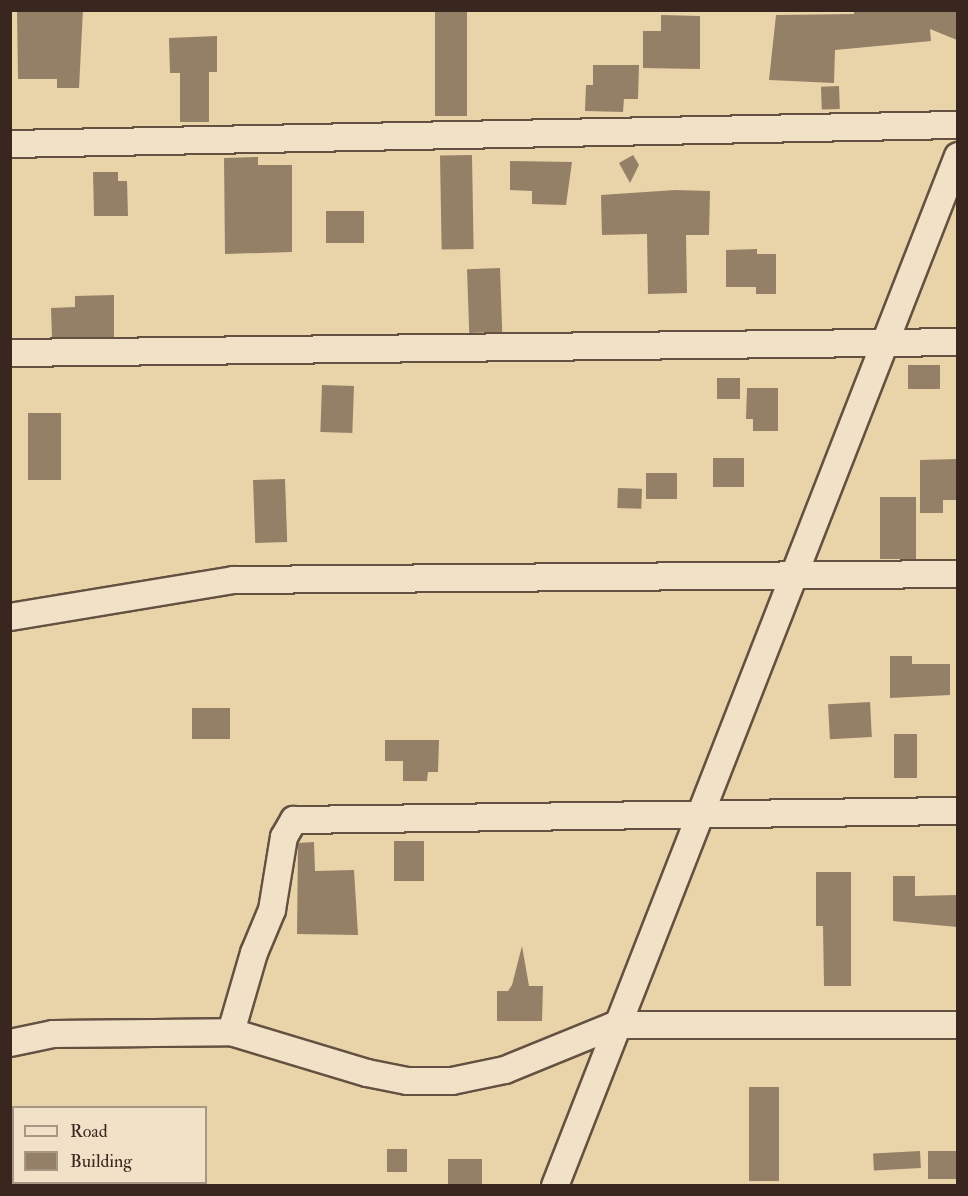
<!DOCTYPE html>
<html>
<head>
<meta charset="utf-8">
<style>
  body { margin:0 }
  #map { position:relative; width:968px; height:1196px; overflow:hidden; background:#e9d3a9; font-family:"IM FELL Double Pica",serif }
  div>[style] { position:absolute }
  .building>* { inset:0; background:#948067; transform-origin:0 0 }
  .roads { filter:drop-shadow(2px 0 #645142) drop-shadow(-2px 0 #645142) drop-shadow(0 2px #645142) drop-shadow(0 -2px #645142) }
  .street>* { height:26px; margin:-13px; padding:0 13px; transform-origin:13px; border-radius:13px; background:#f1e2c7 }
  span { translate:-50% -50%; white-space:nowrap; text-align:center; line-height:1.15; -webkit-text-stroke:6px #f1e2c7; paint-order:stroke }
  .frame { position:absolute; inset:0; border:12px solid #38261f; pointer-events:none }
  .legend { position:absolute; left:12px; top:1106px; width:195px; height:78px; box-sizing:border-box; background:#f1e2c7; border:2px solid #a79784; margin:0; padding:8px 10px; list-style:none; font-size:18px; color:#38261f }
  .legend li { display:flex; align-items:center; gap:12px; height:30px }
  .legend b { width:30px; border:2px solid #a79784 }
</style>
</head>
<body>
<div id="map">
  <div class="building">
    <i style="clip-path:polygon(17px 10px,83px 10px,79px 88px,57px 88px,57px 79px,18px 79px)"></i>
    <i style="left:435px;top:10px;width:32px;height:106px"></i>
    <i style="clip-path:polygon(854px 10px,957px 10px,957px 40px,930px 29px,931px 41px,835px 50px,834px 83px,769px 80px,776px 15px,854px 14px)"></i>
    <i style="clip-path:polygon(661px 15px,700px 16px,700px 69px,643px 68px,643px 31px,661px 31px)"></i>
    <i style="clip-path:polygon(217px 36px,217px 72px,209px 72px,209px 122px,180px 122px,180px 73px,170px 73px,169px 38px)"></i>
    <i style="clip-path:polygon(593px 65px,639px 65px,638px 99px,624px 99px,623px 112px,585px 111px,586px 85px,593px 85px)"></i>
    <i style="left:839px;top:86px;width:23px;height:18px;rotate:88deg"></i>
    <i style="left:472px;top:155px;width:94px;height:32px;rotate:89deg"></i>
    <i style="clip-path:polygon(633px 155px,639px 165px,630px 183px,619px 163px)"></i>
    <i style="clip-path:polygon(258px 157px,258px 165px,292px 165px,292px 252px,225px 254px,224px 158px)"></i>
    <i style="clip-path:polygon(510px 161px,572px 162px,566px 205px,532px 204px,532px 191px,510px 190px)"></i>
    <i style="clip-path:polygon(93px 172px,118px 172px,118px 181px,127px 181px,128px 216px,94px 216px)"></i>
    <i style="clip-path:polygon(675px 190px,710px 191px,709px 235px,686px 235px,687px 293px,648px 294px,647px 234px,602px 235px,601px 195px)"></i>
    <i style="left:326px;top:211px;width:38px;height:32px"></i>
    <i style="clip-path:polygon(757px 249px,757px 254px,776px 254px,776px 294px,756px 294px,756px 287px,726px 287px,726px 250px)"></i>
    <i style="left:500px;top:268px;width:64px;height:33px;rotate:88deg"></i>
    <i style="clip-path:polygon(114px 295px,114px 337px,52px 338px,51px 308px,75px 307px,75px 296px)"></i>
    <i style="left:908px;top:365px;width:32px;height:24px"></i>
    <i style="left:717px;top:378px;width:23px;height:21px"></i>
    <i style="left:322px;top:385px;width:32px;height:47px;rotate:2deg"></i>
    <i style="clip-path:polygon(747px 388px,778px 388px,778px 431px,753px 431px,753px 419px,746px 419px)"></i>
    <i style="left:28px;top:413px;width:33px;height:67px"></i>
    <i style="left:713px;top:458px;width:31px;height:29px"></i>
    <i style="clip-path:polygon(957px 459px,957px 500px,943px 500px,943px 513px,920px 513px,920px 460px)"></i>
    <i style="left:646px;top:473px;width:31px;height:26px"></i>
    <i style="left:285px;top:479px;width:63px;height:32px;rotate:88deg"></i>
    <i style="left:618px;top:488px;width:24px;height:20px;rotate:2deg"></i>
    <i style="left:916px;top:497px;width:62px;height:36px;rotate:90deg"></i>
    <i style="clip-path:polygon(890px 656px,912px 656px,912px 664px,950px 664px,950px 695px,890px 698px)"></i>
    <i style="left:870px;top:702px;width:35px;height:42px;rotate:87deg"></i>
    <i style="left:192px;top:708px;width:38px;height:31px"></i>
    <i style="left:894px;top:734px;width:23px;height:44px"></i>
    <i style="clip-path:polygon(385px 740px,439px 740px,438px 772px,428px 772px,427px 781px,403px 781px,403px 761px,385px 761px)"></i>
    <i style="left:394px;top:841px;width:30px;height:40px"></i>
    <i style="clip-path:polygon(314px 842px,315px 871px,354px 870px,358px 935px,297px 934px,298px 843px)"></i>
    <i style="clip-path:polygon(816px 872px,851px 872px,851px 986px,824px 986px,823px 926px,816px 926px)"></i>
    <i style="clip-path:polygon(893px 876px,915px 876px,915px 896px,957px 895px,957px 927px,893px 921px)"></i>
    <i style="clip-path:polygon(522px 946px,529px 986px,543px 986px,542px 1021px,497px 1021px,497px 991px,508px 991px,512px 985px)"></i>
    <i style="left:749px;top:1087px;width:30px;height:94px"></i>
    <i style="left:387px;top:1149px;width:20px;height:23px"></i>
    <i style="left:920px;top:1151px;width:17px;height:47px;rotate:87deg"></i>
    <i style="left:957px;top:1151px;width:28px;height:29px;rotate:90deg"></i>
    <i style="left:448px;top:1159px;width:34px;height:26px"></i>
  </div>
  <div class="roads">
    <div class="street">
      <i style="left:10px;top:144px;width:948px;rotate:-1.15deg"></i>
      <i style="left:10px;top:353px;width:948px;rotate:-0.66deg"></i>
      <i style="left:10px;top:617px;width:226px;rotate:-9.4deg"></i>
      <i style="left:233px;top:580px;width:725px;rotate:-0.47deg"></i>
      <i style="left:231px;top:1032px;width:82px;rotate:-73.8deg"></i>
      <i style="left:254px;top:953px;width:47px;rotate:-67.3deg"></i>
      <i style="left:272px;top:910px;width:74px;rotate:-80.7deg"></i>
      <i style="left:284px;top:837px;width:20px;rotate:-60deg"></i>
      <i style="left:294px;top:820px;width:664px;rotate:-0.78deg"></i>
      <i style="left:10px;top:1043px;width:44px;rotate:-11.8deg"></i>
      <i style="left:53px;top:1034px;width:178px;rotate:-0.6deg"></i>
      <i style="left:231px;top:1032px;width:142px;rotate:16.8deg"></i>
      <i style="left:367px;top:1073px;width:41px;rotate:11.3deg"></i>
      <i style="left:407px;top:1081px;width:45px"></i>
      <i style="left:452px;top:1081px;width:54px;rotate:-11.7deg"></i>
      <i style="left:505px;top:1070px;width:119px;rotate:-22.2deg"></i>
      <i style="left:615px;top:1025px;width:343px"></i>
      <i style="left:555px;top:1186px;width:1106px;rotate:-68.63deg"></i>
    </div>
  </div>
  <div class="frame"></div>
  <ul class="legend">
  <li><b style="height:8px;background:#f1e2c7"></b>Road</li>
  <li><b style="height:16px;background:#948067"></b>Building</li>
  </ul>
</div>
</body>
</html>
